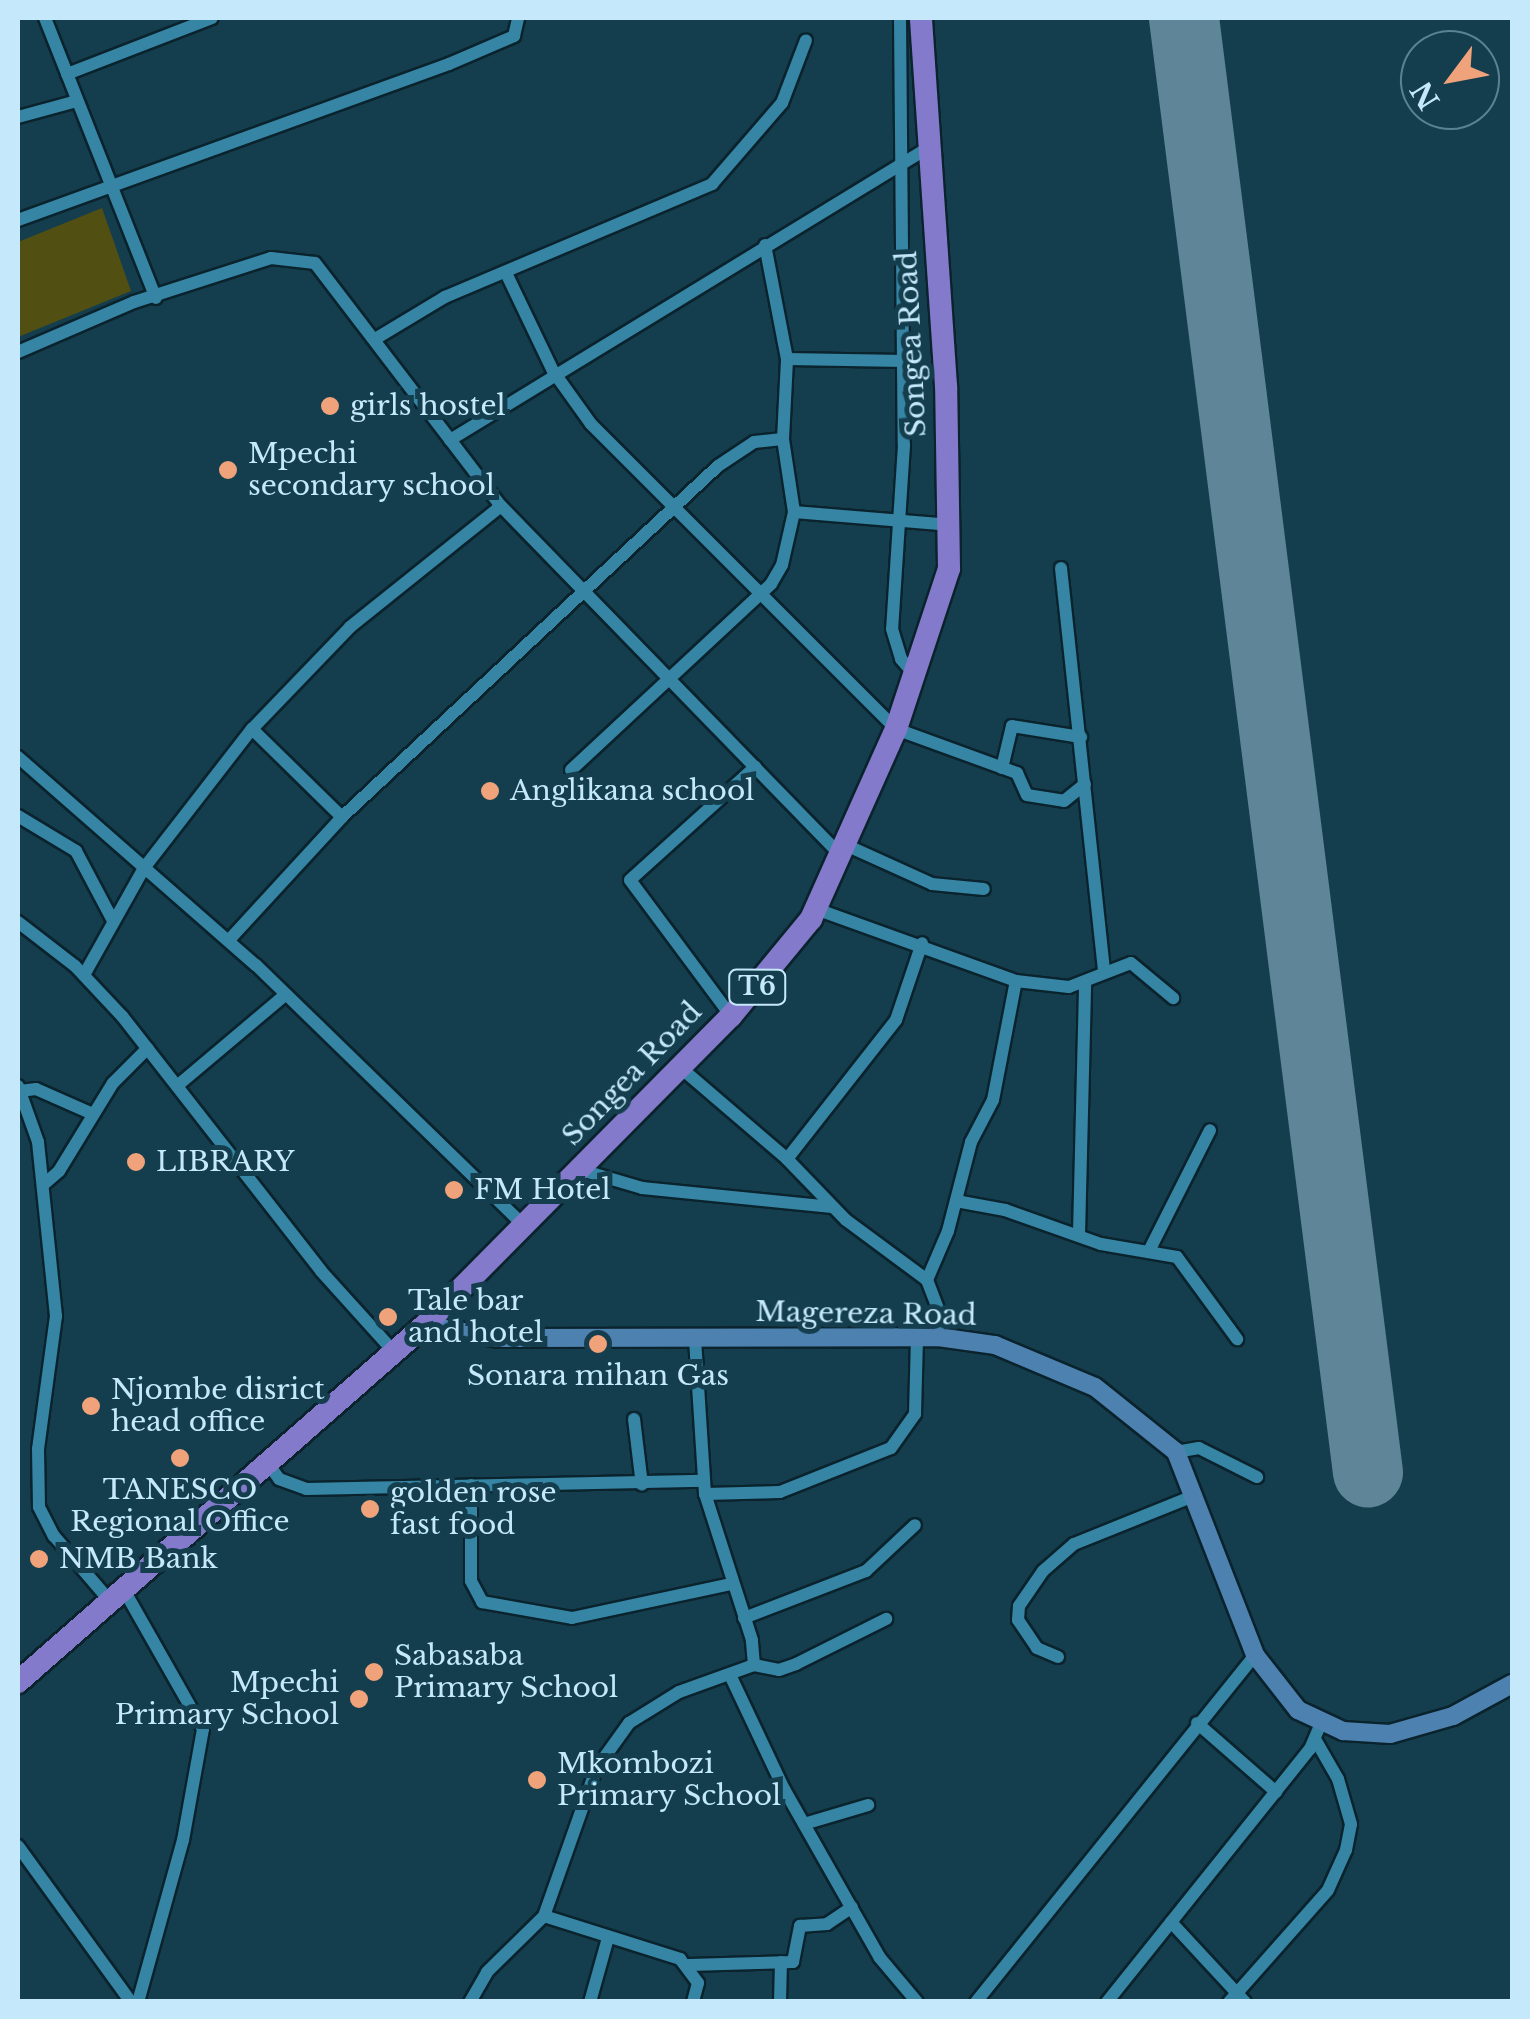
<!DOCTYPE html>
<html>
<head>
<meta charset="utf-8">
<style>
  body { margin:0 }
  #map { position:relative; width:1530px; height:2019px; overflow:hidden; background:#143e4e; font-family:"Libre Baskerville",serif }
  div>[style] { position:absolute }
  .green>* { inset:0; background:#514f12 }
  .runway>* { height:70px; margin:-35px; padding:0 35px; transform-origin:35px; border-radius:35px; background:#5f8698 }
  .roads { filter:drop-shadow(2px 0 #0a232d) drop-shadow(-2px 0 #0a232d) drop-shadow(0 2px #0a232d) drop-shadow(0 -2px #0a232d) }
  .street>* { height:12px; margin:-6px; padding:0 6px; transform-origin:6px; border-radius:6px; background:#3685a4 }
  .secondary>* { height:18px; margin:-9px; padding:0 9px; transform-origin:9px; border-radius:9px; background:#4d82b0 }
  .highway>* { height:22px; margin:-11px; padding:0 11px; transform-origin:11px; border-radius:11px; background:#847acb }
  .dots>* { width:28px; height:28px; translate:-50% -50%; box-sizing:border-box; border:5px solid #143e4e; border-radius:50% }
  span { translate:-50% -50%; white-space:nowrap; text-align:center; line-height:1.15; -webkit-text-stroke:10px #143e4e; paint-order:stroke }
  .shield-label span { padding:2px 8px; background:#143e4e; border:2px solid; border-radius:8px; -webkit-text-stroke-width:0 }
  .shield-label { font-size:25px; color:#c5e9fb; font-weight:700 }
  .street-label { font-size:28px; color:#c5e9fb }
  .poi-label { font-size:28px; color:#c5e9fb }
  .left { translate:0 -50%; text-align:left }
  .right { translate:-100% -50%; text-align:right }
  .frame { position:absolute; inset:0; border:20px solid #c5e9fb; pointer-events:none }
  .north { position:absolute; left:1400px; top:30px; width:100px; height:100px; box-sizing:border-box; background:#143e4e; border:2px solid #5b8293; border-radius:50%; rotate:238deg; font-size:28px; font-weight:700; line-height:40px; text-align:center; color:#c5e9fb }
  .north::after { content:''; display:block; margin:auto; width:35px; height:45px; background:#f0a27a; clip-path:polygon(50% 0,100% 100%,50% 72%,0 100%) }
</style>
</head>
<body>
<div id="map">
  <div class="green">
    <i style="clip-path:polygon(102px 208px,131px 291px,18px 337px,18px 242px)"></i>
  </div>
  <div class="runway">
    <i style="left:1184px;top:18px;width:1466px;rotate:82.79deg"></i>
  </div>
  <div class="roads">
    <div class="street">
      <i style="left:45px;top:18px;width:301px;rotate:68.4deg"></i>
      <i style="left:900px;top:18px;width:427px;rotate:89.5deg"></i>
      <i style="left:904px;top:445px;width:184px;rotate:93.7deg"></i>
      <i style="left:892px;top:629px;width:31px;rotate:73deg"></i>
      <i style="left:901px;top:659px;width:23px;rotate:49deg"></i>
      <i style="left:67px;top:74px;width:155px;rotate:-21.1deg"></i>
      <i style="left:18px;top:117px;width:61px;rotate:-15.2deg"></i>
      <i style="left:18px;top:220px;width:458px;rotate:-19.9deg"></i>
      <i style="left:449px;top:64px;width:71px;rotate:-23.3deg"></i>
      <i style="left:514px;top:36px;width:18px;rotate:-77deg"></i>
      <i style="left:507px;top:275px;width:106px;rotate:64.4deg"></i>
      <i style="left:553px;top:371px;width:65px;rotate:54.4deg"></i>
      <i style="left:591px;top:424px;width:431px;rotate:45deg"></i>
      <i style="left:896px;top:729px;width:129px;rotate:20deg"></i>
      <i style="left:1017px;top:773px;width:24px;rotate:66deg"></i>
      <i style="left:1027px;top:795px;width:37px;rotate:9deg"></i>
      <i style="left:1064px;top:801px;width:27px;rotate:-39deg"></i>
      <i style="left:375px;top:339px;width:82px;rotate:-31deg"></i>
      <i style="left:445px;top:297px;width:290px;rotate:-22.9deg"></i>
      <i style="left:712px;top:184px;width:107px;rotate:-49.2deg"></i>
      <i style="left:782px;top:103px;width:67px;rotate:-69.1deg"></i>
      <i style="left:18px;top:352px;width:126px;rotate:-23.3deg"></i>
      <i style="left:134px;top:302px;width:144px;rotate:-17.8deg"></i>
      <i style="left:271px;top:258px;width:44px;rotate:6.5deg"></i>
      <i style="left:315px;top:263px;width:306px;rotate:52.6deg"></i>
      <i style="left:501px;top:506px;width:488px;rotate:45.8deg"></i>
      <i style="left:787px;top:359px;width:118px;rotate:1deg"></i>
      <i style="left:450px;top:440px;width:566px;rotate:-31.42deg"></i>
      <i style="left:794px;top:512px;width:158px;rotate:4.7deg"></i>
      <i style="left:1061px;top:568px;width:405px;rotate:83.9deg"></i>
      <i style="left:252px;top:729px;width:126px;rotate:44.4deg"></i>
      <i style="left:18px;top:757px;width:316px;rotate:41.2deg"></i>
      <i style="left:256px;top:965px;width:376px;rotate:44.2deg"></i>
      <i style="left:1002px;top:768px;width:43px;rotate:-76.6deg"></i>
      <i style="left:1012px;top:726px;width:70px;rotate:9.1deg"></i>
      <i style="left:571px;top:770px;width:273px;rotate:-42.9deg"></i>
      <i style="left:771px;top:584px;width:22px;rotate:-60deg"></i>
      <i style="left:782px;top:565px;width:54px;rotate:-77.2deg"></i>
      <i style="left:794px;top:512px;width:74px;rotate:-98.6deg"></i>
      <i style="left:783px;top:439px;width:80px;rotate:-87.1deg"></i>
      <i style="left:787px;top:359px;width:116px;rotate:-100.9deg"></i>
      <i style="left:18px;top:816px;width:68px;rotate:31.1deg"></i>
      <i style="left:76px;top:851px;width:77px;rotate:62.1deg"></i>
      <i style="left:848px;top:846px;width:92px;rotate:24.3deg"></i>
      <i style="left:932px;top:884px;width:52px;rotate:5.5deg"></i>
      <i style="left:816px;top:909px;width:213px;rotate:19.8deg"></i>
      <i style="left:1016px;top:981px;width:53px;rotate:6.5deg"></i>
      <i style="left:1069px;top:987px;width:66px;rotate:-21.2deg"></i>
      <i style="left:1131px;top:963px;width:55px;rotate:39.8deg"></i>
      <i style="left:18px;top:922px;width:72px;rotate:37.7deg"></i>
      <i style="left:75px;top:966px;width:69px;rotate:46.8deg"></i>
      <i style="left:122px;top:1016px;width:323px;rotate:52deg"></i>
      <i style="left:321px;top:1271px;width:110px;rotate:47.9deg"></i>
      <i style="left:229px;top:940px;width:167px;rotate:-47.4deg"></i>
      <i style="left:342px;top:817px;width:514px;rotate:-43.03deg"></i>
      <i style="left:718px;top:466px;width:43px;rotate:-33.7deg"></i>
      <i style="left:754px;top:442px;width:29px;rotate:-6deg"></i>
      <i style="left:84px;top:975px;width:123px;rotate:-60.7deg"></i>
      <i style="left:144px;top:868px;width:176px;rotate:-52.2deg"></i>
      <i style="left:252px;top:729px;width:141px;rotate:-46.1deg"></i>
      <i style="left:350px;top:627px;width:193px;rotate:-38.7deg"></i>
      <i style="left:731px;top:1016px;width:169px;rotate:-126.6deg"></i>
      <i style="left:630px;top:880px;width:169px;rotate:-42.1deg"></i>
      <i style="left:681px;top:1068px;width:140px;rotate:40.6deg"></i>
      <i style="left:787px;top:1159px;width:85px;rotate:46deg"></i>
      <i style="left:846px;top:1220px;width:101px;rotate:36.5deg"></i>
      <i style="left:927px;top:1280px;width:31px;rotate:69deg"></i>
      <i style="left:938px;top:1309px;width:28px;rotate:90deg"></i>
      <i style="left:18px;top:1086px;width:59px;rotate:70.3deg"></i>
      <i style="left:38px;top:1142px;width:175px;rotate:84.1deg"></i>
      <i style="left:56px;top:1316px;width:134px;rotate:97.7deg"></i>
      <i style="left:38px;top:1449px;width:58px;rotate:89deg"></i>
      <i style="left:39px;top:1507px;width:33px;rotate:63deg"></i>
      <i style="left:54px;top:1536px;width:86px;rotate:49.3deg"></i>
      <i style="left:177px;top:1086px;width:141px;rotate:-40.1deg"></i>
      <i style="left:20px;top:1091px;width:16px;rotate:-7deg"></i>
      <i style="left:36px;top:1089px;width:62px;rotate:23.7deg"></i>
      <i style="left:787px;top:1159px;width:177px;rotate:-51.9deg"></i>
      <i style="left:896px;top:1020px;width:81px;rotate:-71.3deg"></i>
      <i style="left:581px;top:1170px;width:64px;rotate:16.4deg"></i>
      <i style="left:642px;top:1188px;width:191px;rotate:5.7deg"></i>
      <i style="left:43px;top:1185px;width:21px;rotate:-41deg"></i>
      <i style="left:59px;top:1171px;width:103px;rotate:-58.5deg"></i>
      <i style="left:113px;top:1083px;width:49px;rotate:-45deg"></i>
      <i style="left:956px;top:1201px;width:50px;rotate:10.4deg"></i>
      <i style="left:1005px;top:1210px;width:102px;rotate:19.5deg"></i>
      <i style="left:1101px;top:1244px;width:77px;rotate:9.7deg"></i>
      <i style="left:1177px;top:1257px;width:102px;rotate:53.8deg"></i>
      <i style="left:1079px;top:1234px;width:249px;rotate:-88.6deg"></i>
      <i style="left:1150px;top:1249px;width:133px;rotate:-63.2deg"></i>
      <i style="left:927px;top:1280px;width:53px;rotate:-66.8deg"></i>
      <i style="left:948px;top:1231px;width:92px;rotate:-75.5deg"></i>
      <i style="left:971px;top:1142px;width:47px;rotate:-62.4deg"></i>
      <i style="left:993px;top:1100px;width:121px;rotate:-79.1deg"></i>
      <i style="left:634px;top:1419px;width:66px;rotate:83.1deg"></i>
      <i style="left:1176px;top:1452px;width:23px;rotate:-10deg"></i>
      <i style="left:1199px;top:1448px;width:65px;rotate:26.6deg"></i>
      <i style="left:269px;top:1465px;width:17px;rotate:54deg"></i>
      <i style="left:279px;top:1479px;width:29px;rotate:20deg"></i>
      <i style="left:306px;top:1489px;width:398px;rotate:-1.2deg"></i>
      <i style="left:471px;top:1485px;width:96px;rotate:90deg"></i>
      <i style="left:471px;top:1581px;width:24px;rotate:62deg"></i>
      <i style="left:482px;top:1602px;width:91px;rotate:10.1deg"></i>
      <i style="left:572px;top:1618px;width:162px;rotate:-12.1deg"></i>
      <i style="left:705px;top:1494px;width:75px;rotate:-1.5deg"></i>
      <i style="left:780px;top:1492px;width:119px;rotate:-21.6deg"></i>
      <i style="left:891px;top:1448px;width:42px;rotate:-54.8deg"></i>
      <i style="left:915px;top:1414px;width:76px;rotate:-88.5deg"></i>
      <i style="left:124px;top:1590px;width:160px;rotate:60.4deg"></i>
      <i style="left:203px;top:1729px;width:113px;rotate:100.2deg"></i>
      <i style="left:183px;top:1840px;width:168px;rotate:105.5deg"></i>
      <i style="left:744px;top:1618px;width:131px;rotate:-21.1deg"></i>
      <i style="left:866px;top:1571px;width:67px;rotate:-43.2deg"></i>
      <i style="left:1058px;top:1657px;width:23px;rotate:-157deg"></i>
      <i style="left:1037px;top:1648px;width:34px;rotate:-124deg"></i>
      <i style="left:1018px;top:1620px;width:14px;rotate:-86deg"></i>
      <i style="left:1019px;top:1606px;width:42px;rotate:-55.6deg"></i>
      <i style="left:1043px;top:1571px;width:41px;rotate:-41.1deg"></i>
      <i style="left:1074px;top:1544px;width:131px;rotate:-21.9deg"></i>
      <i style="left:754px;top:1665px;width:25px;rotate:11deg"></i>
      <i style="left:779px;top:1670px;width:18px;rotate:-19deg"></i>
      <i style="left:796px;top:1664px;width:101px;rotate:-26.6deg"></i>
      <i style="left:731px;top:1677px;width:124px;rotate:64.7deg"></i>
      <i style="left:784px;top:1789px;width:194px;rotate:60.4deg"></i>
      <i style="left:880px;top:1958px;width:57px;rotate:49.9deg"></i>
      <i style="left:1197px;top:1723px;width:105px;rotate:41.1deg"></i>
      <i style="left:804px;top:1824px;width:67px;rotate:-16.5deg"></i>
      <i style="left:18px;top:1846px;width:193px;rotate:54.1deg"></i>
      <i style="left:544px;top:1916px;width:143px;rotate:17.5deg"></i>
      <i style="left:680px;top:1959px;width:30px;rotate:53deg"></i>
      <i style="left:698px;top:1983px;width:20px;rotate:105deg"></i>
      <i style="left:1171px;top:1922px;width:109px;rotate:47.2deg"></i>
      <i style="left:689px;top:1965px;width:104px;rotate:-1.7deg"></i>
      <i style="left:793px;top:1962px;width:37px;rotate:-79deg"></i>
      <i style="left:800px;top:1926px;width:27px;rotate:-4deg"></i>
      <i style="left:827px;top:1924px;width:30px;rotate:-34deg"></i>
      <i style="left:470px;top:2002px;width:34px;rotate:-60deg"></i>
      <i style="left:487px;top:1972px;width:80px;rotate:-44.5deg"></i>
      <i style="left:544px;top:1916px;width:156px;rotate:-70.5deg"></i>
      <i style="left:596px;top:1769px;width:57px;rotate:-54.3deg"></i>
      <i style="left:629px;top:1723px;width:59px;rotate:-31.8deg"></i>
      <i style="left:679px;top:1692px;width:80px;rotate:-19.8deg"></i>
      <i style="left:754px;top:1665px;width:25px;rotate:-95deg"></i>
      <i style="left:752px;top:1640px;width:153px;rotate:-107.8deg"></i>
      <i style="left:705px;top:1494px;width:154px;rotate:-93.7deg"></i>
      <i style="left:590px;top:2002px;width:66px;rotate:-74.3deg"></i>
      <i style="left:780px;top:2002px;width:40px;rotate:-88.6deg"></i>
      <i style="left:976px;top:2002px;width:445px;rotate:-51.2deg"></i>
      <i style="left:1107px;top:2002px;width:324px;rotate:-51.3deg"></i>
      <i style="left:1310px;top:1749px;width:28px;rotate:-67deg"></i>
      <i style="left:1229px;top:2002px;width:149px;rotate:-48.5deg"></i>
      <i style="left:1328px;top:1890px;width:44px;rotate:-65.8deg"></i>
      <i style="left:1346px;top:1850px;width:26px;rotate:-79deg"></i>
      <i style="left:1351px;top:1824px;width:47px;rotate:-106.1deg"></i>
      <i style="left:1338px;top:1779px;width:46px;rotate:-119.9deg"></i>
    </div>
    <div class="secondary">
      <i style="left:425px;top:1325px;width:75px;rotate:10deg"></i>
      <i style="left:499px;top:1338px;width:439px;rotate:-0.1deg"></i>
      <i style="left:938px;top:1337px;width:58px;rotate:8deg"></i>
      <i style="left:995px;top:1345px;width:108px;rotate:22.8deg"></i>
      <i style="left:1095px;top:1387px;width:104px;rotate:38.7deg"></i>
      <i style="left:1176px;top:1452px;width:218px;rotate:68.7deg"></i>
      <i style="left:1255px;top:1655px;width:70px;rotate:52deg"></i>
      <i style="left:1298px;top:1710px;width:50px;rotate:25deg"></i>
      <i style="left:1343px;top:1731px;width:47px;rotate:3.7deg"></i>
      <i style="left:1390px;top:1734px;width:66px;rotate:-15.9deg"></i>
      <i style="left:1453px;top:1716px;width:67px;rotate:-28.5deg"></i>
    </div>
    <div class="highway">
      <i style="left:18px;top:1682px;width:541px;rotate:-41.26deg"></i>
      <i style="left:425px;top:1325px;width:435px;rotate:-45.3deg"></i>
      <i style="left:731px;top:1016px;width:126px;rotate:-50.5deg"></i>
      <i style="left:811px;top:919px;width:208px;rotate:-65.9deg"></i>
      <i style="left:896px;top:729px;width:169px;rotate:-71.7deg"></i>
      <i style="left:949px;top:569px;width:183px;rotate:-90.9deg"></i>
      <i style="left:946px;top:386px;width:369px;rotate:-93.9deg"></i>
    </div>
  </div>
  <div class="dots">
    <i style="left:330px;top:406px;background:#f0a27a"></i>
    <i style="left:228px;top:470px;background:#f0a27a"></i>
    <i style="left:490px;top:791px;background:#f0a27a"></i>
    <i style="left:136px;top:1162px;background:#f0a27a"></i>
    <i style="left:454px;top:1190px;background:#f0a27a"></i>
    <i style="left:388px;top:1317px;background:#f0a27a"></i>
    <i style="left:598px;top:1344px;background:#f0a27a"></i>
    <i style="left:91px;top:1406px;background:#f0a27a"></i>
    <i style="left:180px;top:1458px;background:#f0a27a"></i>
    <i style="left:370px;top:1509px;background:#f0a27a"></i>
    <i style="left:39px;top:1559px;background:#f0a27a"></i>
    <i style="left:374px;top:1672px;background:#f0a27a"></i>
    <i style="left:359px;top:1699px;background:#f0a27a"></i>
    <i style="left:537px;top:1780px;background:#f0a27a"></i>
  </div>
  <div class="shield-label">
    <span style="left:757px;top:987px">T6</span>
  </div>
  <div class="street-label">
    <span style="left:912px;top:344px;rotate:-93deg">Songea Road</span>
    <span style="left:632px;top:1074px;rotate:-46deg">Songea Road</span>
    <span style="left:866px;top:1314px;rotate:1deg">Magereza Road</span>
  </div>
  <div class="poi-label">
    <span class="left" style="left:350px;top:406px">girls hostel</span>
    <span class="left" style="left:248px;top:470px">Mpechi<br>secondary school</span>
    <span class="left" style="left:510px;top:791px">Anglikana school</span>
    <span class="left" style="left:156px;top:1162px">LIBRARY</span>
    <span class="left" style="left:474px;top:1190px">FM Hotel</span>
    <span class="left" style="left:408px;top:1317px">Tale bar<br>and hotel</span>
    <span style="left:598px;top:1376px">Sonara mihan Gas</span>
    <span class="left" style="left:111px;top:1406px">Njombe disrict<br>head office</span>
    <span style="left:180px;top:1506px">TANESCO<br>Regional Office</span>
    <span class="left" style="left:390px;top:1509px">golden rose<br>fast food</span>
    <span class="left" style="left:59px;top:1559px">NMB Bank</span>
    <span class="left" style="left:394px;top:1672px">Sabasaba<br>Primary School</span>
    <span class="right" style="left:339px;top:1699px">Mpechi<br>Primary School</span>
    <span class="left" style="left:557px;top:1780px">Mkombozi<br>Primary School</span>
  </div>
  <div class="frame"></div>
  <div class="north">N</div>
</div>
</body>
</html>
